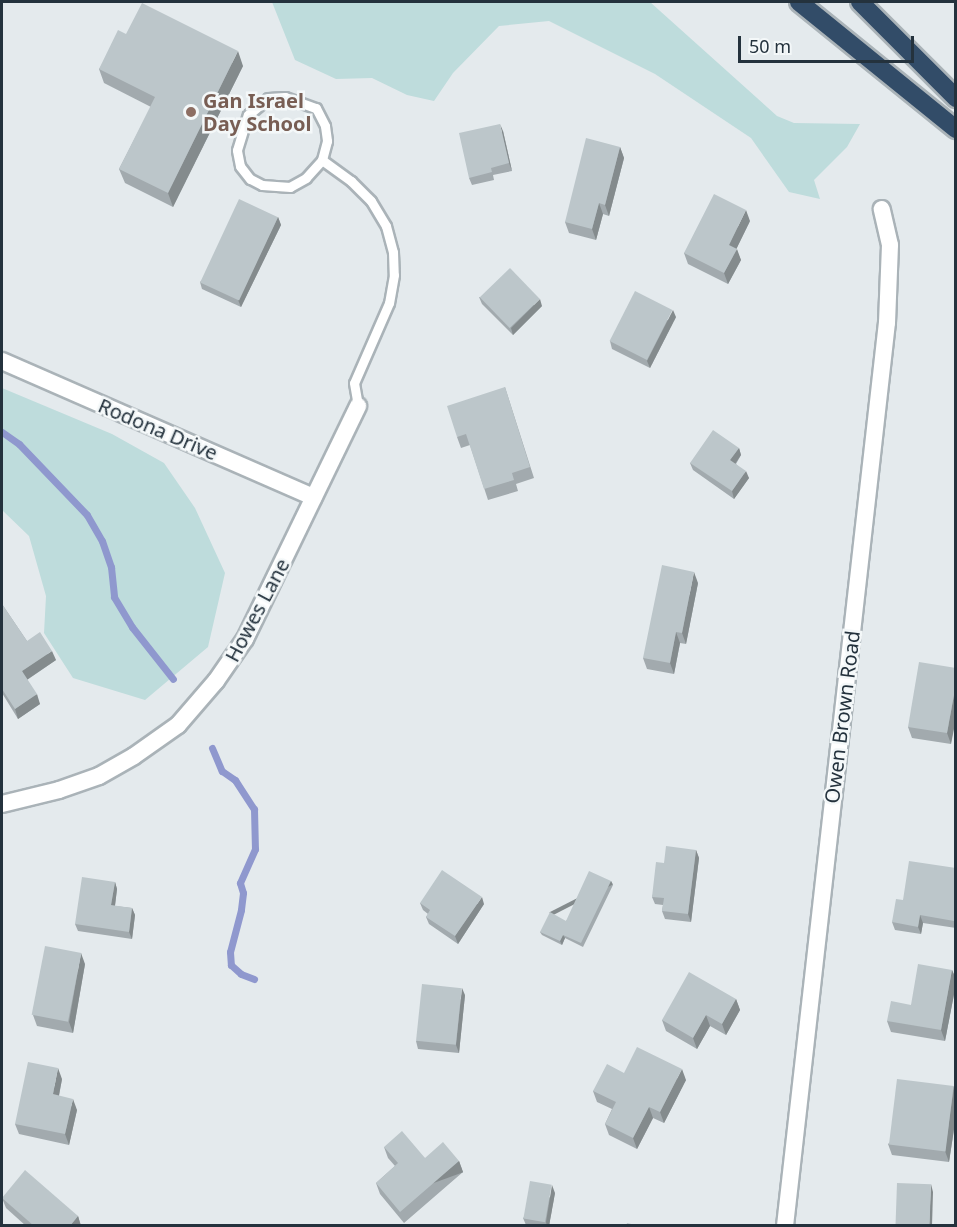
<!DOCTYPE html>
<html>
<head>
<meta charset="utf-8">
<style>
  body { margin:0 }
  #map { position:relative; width:957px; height:1227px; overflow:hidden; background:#e4eaed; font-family:"Noto Sans",sans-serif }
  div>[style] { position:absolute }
  .green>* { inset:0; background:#bedcdc }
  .stream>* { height:7px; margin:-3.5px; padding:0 3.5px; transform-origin:3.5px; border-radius:3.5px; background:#8f98ce }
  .roads { filter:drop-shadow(2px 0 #aab3b8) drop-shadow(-2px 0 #aab3b8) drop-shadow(0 2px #aab3b8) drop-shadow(0 -2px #aab3b8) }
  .service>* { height:9px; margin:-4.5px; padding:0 4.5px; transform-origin:4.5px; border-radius:4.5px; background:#fff }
  .minor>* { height:16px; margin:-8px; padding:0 8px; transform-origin:8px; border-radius:8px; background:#fff }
  .motorway>* { height:18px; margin:-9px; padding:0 9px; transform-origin:9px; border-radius:9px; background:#324c68 }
  .wall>* { inset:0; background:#a2aaae }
  .shaded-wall>* { inset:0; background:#848b8d; transform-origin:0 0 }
  .building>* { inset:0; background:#bcc6ca; transform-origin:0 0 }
  .dots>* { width:16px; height:16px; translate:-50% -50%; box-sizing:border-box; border:3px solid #f4f8f9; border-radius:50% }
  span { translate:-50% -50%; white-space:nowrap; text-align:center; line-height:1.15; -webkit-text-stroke:5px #f4f8f9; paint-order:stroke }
  .education-label { font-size:20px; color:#785e54; font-weight:700 }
  .left { translate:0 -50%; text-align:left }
  .street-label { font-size:20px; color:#24323d }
  .frame { position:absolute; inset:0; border:3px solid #24323d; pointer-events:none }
  .scale { position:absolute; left:738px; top:36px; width:176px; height:27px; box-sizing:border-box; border:3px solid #24323d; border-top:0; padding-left:8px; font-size:18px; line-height:21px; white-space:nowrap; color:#24323d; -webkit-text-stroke:4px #f4f8f9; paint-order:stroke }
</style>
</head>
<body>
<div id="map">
  <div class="green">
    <i style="clip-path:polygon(272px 2px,650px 2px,777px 116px,794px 123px,860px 124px,847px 147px,814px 180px,820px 199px,789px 192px,751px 138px,655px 74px,549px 21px,499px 26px,453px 73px,434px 101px,407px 95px,372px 78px,336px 79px,295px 60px)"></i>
    <i style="clip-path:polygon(2px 388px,112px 434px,164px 463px,195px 508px,225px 573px,208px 647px,145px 700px,73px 678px,44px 633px,46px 596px,29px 536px,2px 510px)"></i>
  </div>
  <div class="stream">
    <i style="left:2px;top:432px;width:21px;rotate:35deg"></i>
    <i style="left:19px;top:444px;width:98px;rotate:46.2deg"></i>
    <i style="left:87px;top:515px;width:30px;rotate:60deg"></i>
    <i style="left:102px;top:541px;width:28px;rotate:71deg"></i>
    <i style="left:111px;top:567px;width:30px;rotate:84deg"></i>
    <i style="left:114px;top:597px;width:35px;rotate:59deg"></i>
    <i style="left:132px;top:627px;width:66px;rotate:51.7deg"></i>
    <i style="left:212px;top:748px;width:25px;rotate:67deg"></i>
    <i style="left:222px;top:771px;width:16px;rotate:35deg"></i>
    <i style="left:235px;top:780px;width:35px;rotate:57deg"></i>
    <i style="left:254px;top:809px;width:40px;rotate:88.6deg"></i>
    <i style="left:255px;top:849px;width:37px;rotate:114deg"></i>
    <i style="left:240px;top:883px;width:10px;rotate:73deg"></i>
    <i style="left:243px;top:893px;width:17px;rotate:97deg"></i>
    <i style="left:241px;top:910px;width:43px;rotate:104.7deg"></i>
    <i style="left:230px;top:952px;width:13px;rotate:86deg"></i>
    <i style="left:231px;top:965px;width:13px;rotate:42deg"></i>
    <i style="left:241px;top:974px;width:14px;rotate:21deg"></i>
  </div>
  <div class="roads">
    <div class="service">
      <i style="left:322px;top:160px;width:24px;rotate:132deg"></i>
      <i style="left:306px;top:178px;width:18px;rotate:151deg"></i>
      <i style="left:290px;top:187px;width:28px;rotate:-176deg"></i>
      <i style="left:262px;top:185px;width:13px;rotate:-153deg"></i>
      <i style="left:250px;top:179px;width:16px;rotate:-128deg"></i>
      <i style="left:240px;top:166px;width:16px;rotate:-101deg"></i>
      <i style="left:237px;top:150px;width:37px;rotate:-73deg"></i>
      <i style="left:248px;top:115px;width:26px;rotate:-40deg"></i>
      <i style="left:268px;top:98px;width:17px;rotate:-3deg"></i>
      <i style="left:285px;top:97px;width:33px;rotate:20deg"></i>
      <i style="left:316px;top:108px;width:20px;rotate:63deg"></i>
      <i style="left:325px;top:126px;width:15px;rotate:82deg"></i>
      <i style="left:327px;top:141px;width:20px;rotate:105deg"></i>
      <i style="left:322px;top:160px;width:36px;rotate:36deg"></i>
      <i style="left:351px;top:181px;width:28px;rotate:45deg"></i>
      <i style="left:371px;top:201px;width:29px;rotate:59deg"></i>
      <i style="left:386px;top:226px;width:27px;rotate:75deg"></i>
      <i style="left:393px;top:252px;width:23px;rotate:88deg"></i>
      <i style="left:394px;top:275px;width:28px;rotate:100deg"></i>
      <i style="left:389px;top:303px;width:87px;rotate:113.6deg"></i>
      <i style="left:354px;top:383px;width:23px;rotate:80deg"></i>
    </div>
    <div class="minor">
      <i style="left:2px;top:361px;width:340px;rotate:23.6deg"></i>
      <i style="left:2px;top:804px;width:59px;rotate:-13.8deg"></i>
      <i style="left:59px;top:790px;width:42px;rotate:-19.3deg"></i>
      <i style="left:99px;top:776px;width:40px;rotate:-29.7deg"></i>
      <i style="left:134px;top:756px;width:54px;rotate:-35.2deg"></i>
      <i style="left:178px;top:725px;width:58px;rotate:-49.2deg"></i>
      <i style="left:216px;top:681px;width:51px;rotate:-55.4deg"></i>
      <i style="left:245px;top:639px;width:259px;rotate:-64.1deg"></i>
      <i style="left:785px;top:1226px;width:909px;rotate:-83.56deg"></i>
      <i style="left:887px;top:323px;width:78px;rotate:-87.8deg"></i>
      <i style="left:890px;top:245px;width:37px;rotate:-103deg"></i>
    </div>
    <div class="motorway">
      <i style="left:799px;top:2px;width:202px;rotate:39deg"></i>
      <i style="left:860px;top:2px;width:136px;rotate:45deg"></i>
    </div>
  </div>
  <div class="wall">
    <i style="clip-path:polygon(126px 34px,243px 66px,173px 207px,125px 183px,119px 169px,151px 107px,104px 83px,99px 69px)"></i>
    <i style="clip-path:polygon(503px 131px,512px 171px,493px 175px,494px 180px,472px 185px,469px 178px)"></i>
    <i style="clip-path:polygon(620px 147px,624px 158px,609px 216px,603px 214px,596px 240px,569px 233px,565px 222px)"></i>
    <i style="clip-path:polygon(278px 217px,281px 225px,241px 307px,202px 289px,200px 282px)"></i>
    <i style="clip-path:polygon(750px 221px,736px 249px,741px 260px,728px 284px,688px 264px,684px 253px)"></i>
    <i style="clip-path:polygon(479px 297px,542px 306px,513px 335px,482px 304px)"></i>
    <i style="clip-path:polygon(676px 317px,650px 368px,612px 349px,610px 341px)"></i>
    <i style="clip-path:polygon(505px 387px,534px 478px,516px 484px,518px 491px,488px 500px,470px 445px,461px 448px,457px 437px)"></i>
    <i style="clip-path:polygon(739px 448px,741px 455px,736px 464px,749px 478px,734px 499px,693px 470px,690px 463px)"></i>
    <i style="clip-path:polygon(698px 583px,686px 644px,680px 643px,674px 674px,647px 669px,643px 658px)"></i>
    <i style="clip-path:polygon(2px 604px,27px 641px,56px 660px,27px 680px,40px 704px,18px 719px,2px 693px)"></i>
    <i style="clip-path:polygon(956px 668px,951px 744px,912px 738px,908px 727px)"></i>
    <i style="clip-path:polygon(696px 850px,699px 858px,691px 922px,665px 919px,662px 911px,663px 905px,655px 904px,652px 897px,664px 863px)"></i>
    <i style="clip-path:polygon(956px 868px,956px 928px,923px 923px,921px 934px,895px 930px,892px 922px,903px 900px)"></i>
    <i style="clip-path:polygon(611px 881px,613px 885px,583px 947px,565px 938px,562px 945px,542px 935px,540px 932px,566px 921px)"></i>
    <i style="clip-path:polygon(115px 882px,117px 889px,115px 906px,132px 908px,135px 915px,132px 939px,78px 931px,75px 924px)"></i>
    <i style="clip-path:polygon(420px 903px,484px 904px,458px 944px,429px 924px,426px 917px,428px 914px,423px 910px)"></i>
    <i style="clip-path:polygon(85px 964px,73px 1033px,37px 1026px,33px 1015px)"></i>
    <i style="clip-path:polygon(952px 970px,956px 979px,956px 984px,945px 1041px,891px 1032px,887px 1021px,911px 1005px)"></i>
    <i style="clip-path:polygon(465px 995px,459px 1053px,418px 1049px,416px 1041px)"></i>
    <i style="clip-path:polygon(736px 999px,740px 1010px,726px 1035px,710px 1026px,697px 1049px,666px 1031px,662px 1020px)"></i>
    <i style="clip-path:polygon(624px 1073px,686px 1080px,664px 1123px,653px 1118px,637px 1149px,609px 1135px,605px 1124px,612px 1109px,597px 1102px,593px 1091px)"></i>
    <i style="clip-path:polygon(62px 1079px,59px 1096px,77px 1110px,69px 1145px,19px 1134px,15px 1124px)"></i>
    <i style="clip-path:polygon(954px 1086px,956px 1090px,956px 1116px,949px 1162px,892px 1155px,888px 1144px)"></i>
    <i style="clip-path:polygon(384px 1147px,425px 1158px,459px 1161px,463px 1172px,404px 1223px,380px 1194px,376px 1183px,395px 1166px,388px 1158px)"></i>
    <i style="clip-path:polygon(555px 1193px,549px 1226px,526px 1225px,523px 1218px)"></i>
    <i style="clip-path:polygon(2px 1198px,78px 1216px,81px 1226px,26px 1226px,6px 1208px)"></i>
  </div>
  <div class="shaded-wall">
    <i style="clip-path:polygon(238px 51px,243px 66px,173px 207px,168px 193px)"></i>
    <i style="clip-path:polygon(500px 124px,503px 131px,512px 171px,509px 163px)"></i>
    <i style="clip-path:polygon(620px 147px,624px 158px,609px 216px,605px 205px)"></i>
    <i style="clip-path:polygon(599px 203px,603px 214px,596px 240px,592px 229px)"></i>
    <i style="clip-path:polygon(746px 210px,750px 221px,733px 256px,729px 245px)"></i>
    <i style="clip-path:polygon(278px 217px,281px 225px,241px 307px,238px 300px)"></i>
    <i style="clip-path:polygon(737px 249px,741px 260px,728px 284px,724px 273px)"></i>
    <i style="clip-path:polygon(540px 299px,542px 306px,513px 335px,511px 328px)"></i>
    <i style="clip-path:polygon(673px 310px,676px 317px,650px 368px,647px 361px)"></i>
    <i style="clip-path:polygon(739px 448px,741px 455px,733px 467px,730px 460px)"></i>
    <i style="clip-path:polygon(746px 471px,749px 478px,734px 499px,732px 491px)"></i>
    <i style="clip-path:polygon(694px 572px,698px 583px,686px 644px,682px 633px)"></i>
    <i style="clip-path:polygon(676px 632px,680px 643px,674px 674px,670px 663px)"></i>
    <i style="clip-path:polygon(52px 651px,56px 660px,25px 681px,22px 671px)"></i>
    <i style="clip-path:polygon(956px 684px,956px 719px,951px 744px,947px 733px)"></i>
    <i style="clip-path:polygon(37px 694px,40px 704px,18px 719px,15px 709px)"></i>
    <i style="clip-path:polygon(696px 850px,699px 858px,691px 922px,688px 914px)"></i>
    <i style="left:611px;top:881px;width:4px;height:69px;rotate:63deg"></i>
    <i style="clip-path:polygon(115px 882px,117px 889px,114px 913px,111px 905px)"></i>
    <i style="clip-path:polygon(482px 897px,484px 904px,458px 944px,455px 936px)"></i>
    <i style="clip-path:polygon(132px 908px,135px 915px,132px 939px,129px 932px)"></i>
    <i style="clip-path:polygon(920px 915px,923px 923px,921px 934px,918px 927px)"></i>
    <i style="clip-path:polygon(563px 935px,565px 938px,562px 945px,560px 941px)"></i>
    <i style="clip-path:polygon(81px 953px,85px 964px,73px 1033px,69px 1022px)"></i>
    <i style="clip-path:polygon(952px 970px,956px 979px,956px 984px,945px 1041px,941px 1030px)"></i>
    <i style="clip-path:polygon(462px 988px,465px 995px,459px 1053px,456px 1045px)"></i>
    <i style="clip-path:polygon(736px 999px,740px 1010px,726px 1035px,722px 1024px)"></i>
    <i style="clip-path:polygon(706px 1015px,710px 1026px,697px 1049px,693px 1038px)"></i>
    <i style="clip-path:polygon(58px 1068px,62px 1079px,57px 1105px,53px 1094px)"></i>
    <i style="clip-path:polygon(682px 1069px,686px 1080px,664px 1123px,660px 1112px)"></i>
    <i style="clip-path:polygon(954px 1086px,956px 1090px,956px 1116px,949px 1162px,945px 1151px)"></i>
    <i style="clip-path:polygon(73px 1099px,77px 1110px,69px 1145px,65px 1134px)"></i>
    <i style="clip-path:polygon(649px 1107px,653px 1118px,637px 1149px,633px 1138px)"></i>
    <i style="left:459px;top:1161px;width:12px;height:78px;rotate:70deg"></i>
    <i style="clip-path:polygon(931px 1184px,933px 1192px,932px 1226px,929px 1226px)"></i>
    <i style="clip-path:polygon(552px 1185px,555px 1193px,549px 1226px,547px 1226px,546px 1222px)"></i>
    <i style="clip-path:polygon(78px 1216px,81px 1226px,70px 1226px)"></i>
  </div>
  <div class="building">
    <i style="clip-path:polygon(142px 3px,238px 51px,168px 193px,119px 169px,155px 97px,99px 69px,118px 30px,126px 34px)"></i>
    <i style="clip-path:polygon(500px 124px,509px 163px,491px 168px,492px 172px,469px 178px,459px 133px)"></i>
    <i style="clip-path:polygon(586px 138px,620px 147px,605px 205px,599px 203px,592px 229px,565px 222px)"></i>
    <i style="clip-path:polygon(714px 194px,746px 210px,729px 245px,737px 249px,724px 273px,684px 253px)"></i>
    <i style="left:239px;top:199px;width:43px;height:92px;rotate:25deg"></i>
    <i style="left:510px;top:268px;width:43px;height:42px;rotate:46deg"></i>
    <i style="left:635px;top:291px;width:42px;height:56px;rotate:27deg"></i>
    <i style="clip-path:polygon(505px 387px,530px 467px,512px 473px,514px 480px,484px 489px,466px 434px,457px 437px,447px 406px)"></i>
    <i style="clip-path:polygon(713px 430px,739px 448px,730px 460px,746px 471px,732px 491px,690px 463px)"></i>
    <i style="clip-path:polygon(662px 565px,694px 572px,682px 633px,676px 632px,670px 663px,643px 658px)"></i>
    <i style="clip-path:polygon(2px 604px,27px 641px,40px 632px,52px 651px,22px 671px,37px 694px,15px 709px,2px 689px)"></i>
    <i style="clip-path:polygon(919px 662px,956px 668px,956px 684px,947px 733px,908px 727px)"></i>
    <i style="clip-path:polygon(666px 846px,696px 850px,688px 914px,662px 911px,664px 898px,652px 897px,656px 862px,664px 863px)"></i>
    <i style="clip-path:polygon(909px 861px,956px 868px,956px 882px,954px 892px,956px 892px,956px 910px,954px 921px,920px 915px,918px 927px,892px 922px,896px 899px,903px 900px)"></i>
    <i style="clip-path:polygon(442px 870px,482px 897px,455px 936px,426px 917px,430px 910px,420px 903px)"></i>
    <i style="clip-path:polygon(589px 871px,611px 881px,581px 943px,563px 935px,560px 941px,540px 932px,550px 912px,566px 921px)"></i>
    <i style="clip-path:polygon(82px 877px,115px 882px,111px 905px,132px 908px,129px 932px,75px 924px)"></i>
    <i style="left:45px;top:946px;width:37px;height:70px;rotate:11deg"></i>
    <i style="clip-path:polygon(918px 964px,952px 970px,941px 1030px,887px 1021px,891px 1001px,911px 1005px)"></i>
    <i style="clip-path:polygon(689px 972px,736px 999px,722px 1024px,706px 1015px,693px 1038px,662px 1020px)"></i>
    <i style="left:422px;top:984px;width:40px;height:57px;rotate:6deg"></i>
    <i style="clip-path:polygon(637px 1047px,682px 1069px,660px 1112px,649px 1107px,633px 1138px,605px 1124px,616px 1102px,593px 1091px,607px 1064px,624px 1073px)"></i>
    <i style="clip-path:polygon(28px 1062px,58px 1068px,53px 1094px,73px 1099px,65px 1134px,15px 1124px)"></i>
    <i style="left:897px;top:1079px;width:57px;height:66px;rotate:7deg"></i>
    <i style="clip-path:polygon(402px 1131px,425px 1158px,443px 1142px,459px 1161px,400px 1212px,376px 1183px,398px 1163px,384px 1147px)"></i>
    <i style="clip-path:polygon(25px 1170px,78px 1216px,70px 1226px,34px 1226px,2px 1198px)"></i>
    <i style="left:530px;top:1181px;width:22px;height:38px;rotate:10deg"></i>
    <i style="left:897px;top:1183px;width:34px;height:43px;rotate:2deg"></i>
    <i style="clip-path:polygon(627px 1223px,640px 1226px,626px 1226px)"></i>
  </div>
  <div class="dots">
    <i style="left:191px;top:112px;background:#8d6e63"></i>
  </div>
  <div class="education-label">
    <span class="left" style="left:203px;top:112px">Gan Israel<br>Day School</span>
  </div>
  <div class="street-label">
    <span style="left:158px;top:429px;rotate:23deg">Rodona Drive</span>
    <span style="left:257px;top:610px;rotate:-62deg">Howes Lane</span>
    <span style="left:842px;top:717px;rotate:-83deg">Owen Brown Road</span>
  </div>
  <div class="frame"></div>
  <div class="scale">50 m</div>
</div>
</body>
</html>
